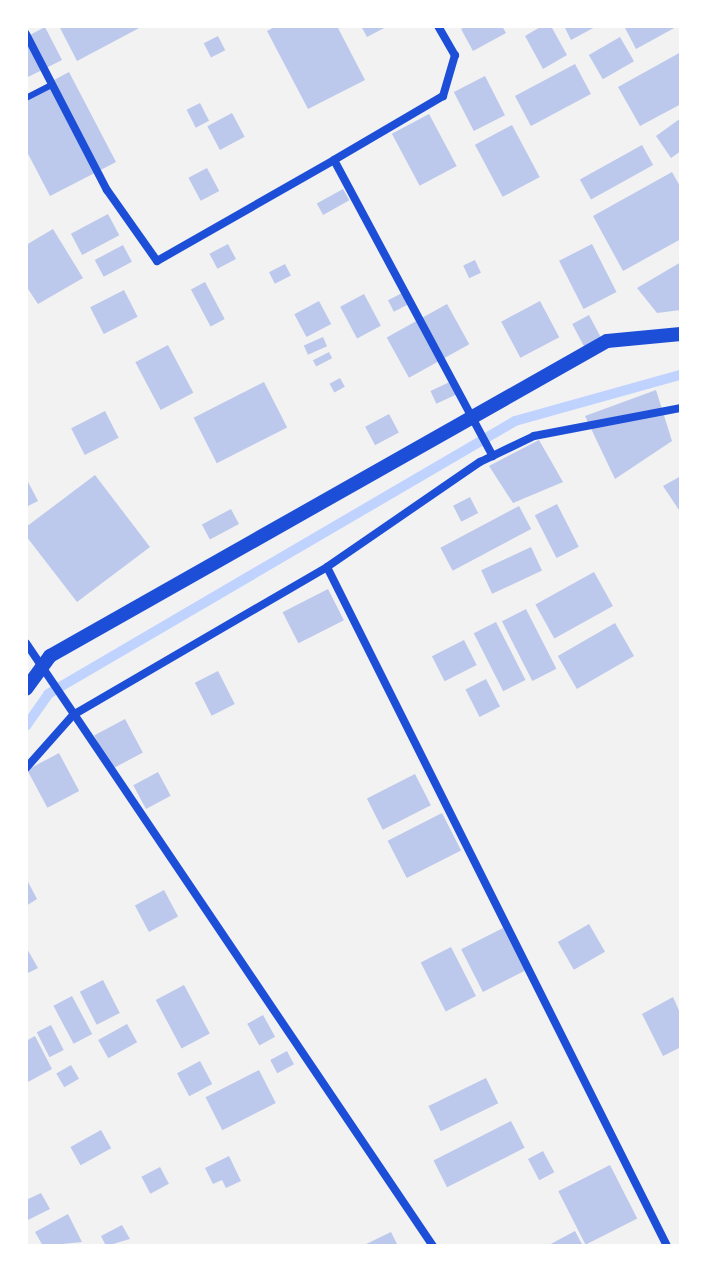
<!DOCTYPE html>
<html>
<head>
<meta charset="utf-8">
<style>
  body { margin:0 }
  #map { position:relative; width:707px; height:1272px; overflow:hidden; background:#f2f2f2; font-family:"Public Sans",sans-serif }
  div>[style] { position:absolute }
  .stream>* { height:10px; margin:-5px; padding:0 5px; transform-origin:5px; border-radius:5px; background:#bfd3fe }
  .building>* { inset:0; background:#bdc9ec; transform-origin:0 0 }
  .service>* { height:6px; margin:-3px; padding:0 3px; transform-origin:3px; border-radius:3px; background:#1d4ed8 }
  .minor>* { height:8px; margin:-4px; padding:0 4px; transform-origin:4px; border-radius:4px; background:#1d4ed8 }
  .tertiary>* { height:14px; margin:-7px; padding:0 7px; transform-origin:7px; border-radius:7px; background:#1d4ed8 }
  span { translate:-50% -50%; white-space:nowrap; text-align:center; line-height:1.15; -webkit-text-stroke:6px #fff; paint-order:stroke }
  .frame { position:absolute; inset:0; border:28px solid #fff; pointer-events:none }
</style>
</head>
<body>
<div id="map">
  <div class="stream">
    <i style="left:26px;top:726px;width:39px;rotate:-55deg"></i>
    <i style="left:48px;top:694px;width:541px;rotate:-30.31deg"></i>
    <i style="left:515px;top:421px;width:171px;rotate:-15.6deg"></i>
  </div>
  <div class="building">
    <i style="clip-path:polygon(65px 26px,143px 26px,77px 61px,60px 28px)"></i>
    <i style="clip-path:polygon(276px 26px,337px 26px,365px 80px,308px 109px,267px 31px)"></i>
    <i style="clip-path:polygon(361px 26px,388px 26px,367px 37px)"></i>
    <i style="clip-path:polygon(467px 26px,502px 26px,506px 33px,473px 51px,461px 29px)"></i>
    <i style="clip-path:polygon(542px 26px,551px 26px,567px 55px,543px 69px,525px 36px)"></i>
    <i style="clip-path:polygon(564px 26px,597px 26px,571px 40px)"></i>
    <i style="clip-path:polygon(624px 26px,678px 26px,636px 49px)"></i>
    <i style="clip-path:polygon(45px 27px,62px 60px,26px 78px,26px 37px)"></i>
    <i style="left:218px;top:36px;width:16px;height:16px;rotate:63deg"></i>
    <i style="left:620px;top:37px;width:28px;height:36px;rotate:60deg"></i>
    <i style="clip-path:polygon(681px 52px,681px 104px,640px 126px,618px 87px)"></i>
    <i style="left:575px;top:64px;width:34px;height:68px;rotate:62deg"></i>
    <i style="clip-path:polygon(69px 72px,116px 162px,50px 196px,26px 150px,26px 95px)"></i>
    <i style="left:485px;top:76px;width:44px;height:35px;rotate:63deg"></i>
    <i style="left:200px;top:103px;width:20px;height:15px;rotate:63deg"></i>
    <i style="left:232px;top:113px;width:27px;height:28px;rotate:62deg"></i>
    <i style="left:429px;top:114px;width:59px;height:42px;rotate:62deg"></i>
    <i style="clip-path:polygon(681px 118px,681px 151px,671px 158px,656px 136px)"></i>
    <i style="left:512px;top:125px;width:59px;height:42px;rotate:62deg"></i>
    <i style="left:642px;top:145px;width:23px;height:71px;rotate:61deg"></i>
    <i style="left:207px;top:168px;width:26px;height:21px;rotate:62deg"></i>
    <i style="clip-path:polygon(672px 172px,681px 188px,681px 239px,623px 271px,593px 216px)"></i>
    <i style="left:343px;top:189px;width:13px;height:30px;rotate:61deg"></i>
    <i style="left:108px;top:214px;width:24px;height:42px;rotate:62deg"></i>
    <i style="clip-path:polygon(53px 229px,83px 278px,38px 304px,26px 286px,26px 245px)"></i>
    <i style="left:228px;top:244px;width:17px;height:21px;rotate:62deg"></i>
    <i style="left:592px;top:244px;width:54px;height:37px;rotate:63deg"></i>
    <i style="left:123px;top:245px;width:19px;height:32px;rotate:62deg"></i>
    <i style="left:475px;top:260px;width:14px;height:13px;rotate:65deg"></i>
    <i style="clip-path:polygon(681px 262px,681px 310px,657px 313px,637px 288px)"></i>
    <i style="left:285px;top:264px;width:13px;height:18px;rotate:63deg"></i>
    <i style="left:205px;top:282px;width:42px;height:16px;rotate:62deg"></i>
    <i style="left:124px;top:290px;width:30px;height:38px;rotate:63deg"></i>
    <i style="left:404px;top:292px;width:13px;height:18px;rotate:63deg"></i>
    <i style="left:364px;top:294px;width:36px;height:27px;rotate:62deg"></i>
    <i style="left:319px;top:301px;width:26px;height:28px;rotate:62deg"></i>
    <i style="left:540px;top:301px;width:41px;height:44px;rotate:62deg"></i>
    <i style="left:447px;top:304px;width:46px;height:69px;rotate:61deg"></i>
    <i style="left:589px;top:315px;width:26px;height:19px;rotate:62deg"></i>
    <i style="left:323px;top:337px;width:10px;height:21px;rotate:66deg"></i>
    <i style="left:168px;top:345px;width:54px;height:37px;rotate:62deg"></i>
    <i style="left:329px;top:352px;width:7px;height:18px;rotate:63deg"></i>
    <i style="left:340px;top:378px;width:10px;height:12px;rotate:61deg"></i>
    <i style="left:454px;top:380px;width:14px;height:26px;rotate:65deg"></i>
    <i style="left:264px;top:382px;width:51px;height:79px;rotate:63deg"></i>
    <i style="clip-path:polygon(656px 390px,672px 441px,615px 479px,585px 416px)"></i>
    <i style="left:105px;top:411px;width:30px;height:38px;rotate:63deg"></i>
    <i style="left:389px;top:414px;width:21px;height:27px;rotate:62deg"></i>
    <i style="clip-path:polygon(539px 440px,563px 482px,513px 503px,489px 466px)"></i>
    <i style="clip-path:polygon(95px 475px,150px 547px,77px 602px,26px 536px,26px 527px)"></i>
    <i style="clip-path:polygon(681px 476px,681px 513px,663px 486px)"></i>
    <i style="clip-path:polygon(26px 478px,38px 501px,26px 507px)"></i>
    <i style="left:470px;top:497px;width:18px;height:19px;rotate:63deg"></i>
    <i style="left:557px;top:504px;width:48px;height:25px;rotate:63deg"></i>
    <i style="left:519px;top:506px;width:26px;height:89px;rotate:62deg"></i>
    <i style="left:231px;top:509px;width:17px;height:33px;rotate:62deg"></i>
    <i style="left:531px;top:547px;width:26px;height:55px;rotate:65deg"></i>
    <i style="left:594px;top:572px;width:39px;height:67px;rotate:61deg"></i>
    <i style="left:328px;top:589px;width:35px;height:51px;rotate:63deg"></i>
    <i style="left:526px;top:609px;width:67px;height:27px;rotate:63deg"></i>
    <i style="left:496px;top:622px;width:65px;height:25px;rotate:63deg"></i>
    <i style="left:615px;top:623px;width:38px;height:66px;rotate:60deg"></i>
    <i style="left:464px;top:640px;width:28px;height:36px;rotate:63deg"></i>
    <i style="left:218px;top:671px;width:37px;height:26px;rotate:63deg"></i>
    <i style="left:486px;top:679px;width:31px;height:23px;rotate:63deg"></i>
    <i style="left:125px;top:719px;width:38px;height:35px;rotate:62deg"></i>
    <i style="left:59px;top:753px;width:43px;height:36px;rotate:62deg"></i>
    <i style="left:158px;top:772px;width:27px;height:28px;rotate:62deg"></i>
    <i style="left:415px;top:774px;width:35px;height:54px;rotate:63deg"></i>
    <i style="left:442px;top:813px;width:42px;height:61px;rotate:63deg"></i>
    <i style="clip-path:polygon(26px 878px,37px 899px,26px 906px)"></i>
    <i style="left:164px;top:890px;width:30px;height:33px;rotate:62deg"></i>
    <i style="left:589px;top:924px;width:32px;height:36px;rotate:60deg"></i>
    <i style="left:503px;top:928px;width:48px;height:47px;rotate:63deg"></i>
    <i style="clip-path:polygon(26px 947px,38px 968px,26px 974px)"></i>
    <i style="left:451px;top:947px;width:55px;height:34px;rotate:63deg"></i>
    <i style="left:103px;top:980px;width:37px;height:26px;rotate:63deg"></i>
    <i style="left:184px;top:985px;width:55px;height:32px;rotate:62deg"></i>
    <i style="left:72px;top:996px;width:43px;height:21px;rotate:62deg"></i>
    <i style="clip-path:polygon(673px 997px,681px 1015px,681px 1047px,663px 1056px,642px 1014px)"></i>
    <i style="left:263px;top:1015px;width:25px;height:18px;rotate:61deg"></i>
    <i style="left:127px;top:1024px;width:21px;height:33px;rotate:61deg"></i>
    <i style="left:51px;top:1025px;width:28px;height:16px;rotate:63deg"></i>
    <i style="clip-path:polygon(35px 1036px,52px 1069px,26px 1083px,26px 1041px)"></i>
    <i style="left:287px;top:1051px;width:15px;height:19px;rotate:62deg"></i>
    <i style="left:200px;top:1061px;width:26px;height:26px;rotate:62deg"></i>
    <i style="left:71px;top:1065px;width:16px;height:17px;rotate:60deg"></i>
    <i style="left:259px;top:1070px;width:37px;height:60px;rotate:63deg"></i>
    <i style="left:486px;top:1078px;width:28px;height:64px;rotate:64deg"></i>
    <i style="left:511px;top:1121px;width:30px;height:87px;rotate:63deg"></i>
    <i style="left:101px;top:1130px;width:21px;height:35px;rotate:61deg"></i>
    <i style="left:543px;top:1151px;width:24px;height:17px;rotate:62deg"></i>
    <i style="clip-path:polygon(229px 1156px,241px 1181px,226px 1188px,222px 1180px,213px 1184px,205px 1168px)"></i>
    <i style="left:610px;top:1165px;width:60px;height:58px;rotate:63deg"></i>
    <i style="left:160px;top:1167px;width:19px;height:21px;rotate:62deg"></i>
    <i style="clip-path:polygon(41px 1193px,50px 1209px,26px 1221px,26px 1200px)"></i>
    <i style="clip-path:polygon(68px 1214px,82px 1242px,43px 1246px,35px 1232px)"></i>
    <i style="clip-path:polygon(122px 1225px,130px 1239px,106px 1246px,101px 1236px)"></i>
    <i style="clip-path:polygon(575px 1231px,583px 1246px,547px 1246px)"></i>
    <i style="clip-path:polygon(391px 1232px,398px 1246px,362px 1246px)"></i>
  </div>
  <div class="service">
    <i style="left:26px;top:98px;width:28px;rotate:-27deg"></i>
  </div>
  <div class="minor">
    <i style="left:438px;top:26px;width:34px;rotate:60deg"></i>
    <i style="left:455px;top:55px;width:43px;rotate:106.3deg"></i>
    <i style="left:443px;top:96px;width:126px;rotate:149.6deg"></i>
    <i style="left:334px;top:160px;width:336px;rotate:61.8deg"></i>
    <i style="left:26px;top:34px;width:176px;rotate:62.6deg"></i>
    <i style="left:107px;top:190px;width:87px;rotate:54.8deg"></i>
    <i style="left:157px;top:261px;width:204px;rotate:-29.7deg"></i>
    <i style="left:327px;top:567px;width:759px;rotate:63.4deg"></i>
    <i style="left:26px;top:643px;width:728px;rotate:55.98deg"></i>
    <i style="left:26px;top:768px;width:71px;rotate:-48.4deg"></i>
    <i style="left:73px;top:715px;width:294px;rotate:-30.2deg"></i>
    <i style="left:327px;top:567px;width:186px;rotate:-34.5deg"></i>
    <i style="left:480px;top:462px;width:60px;rotate:-25.7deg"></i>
    <i style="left:534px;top:436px;width:150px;rotate:-10.8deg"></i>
  </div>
  <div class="tertiary">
    <i style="left:26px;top:689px;width:41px;rotate:-54deg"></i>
    <i style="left:50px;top:656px;width:640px;rotate:-29.49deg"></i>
    <i style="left:607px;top:341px;width:74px;rotate:-5.4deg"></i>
  </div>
  <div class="frame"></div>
</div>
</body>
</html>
